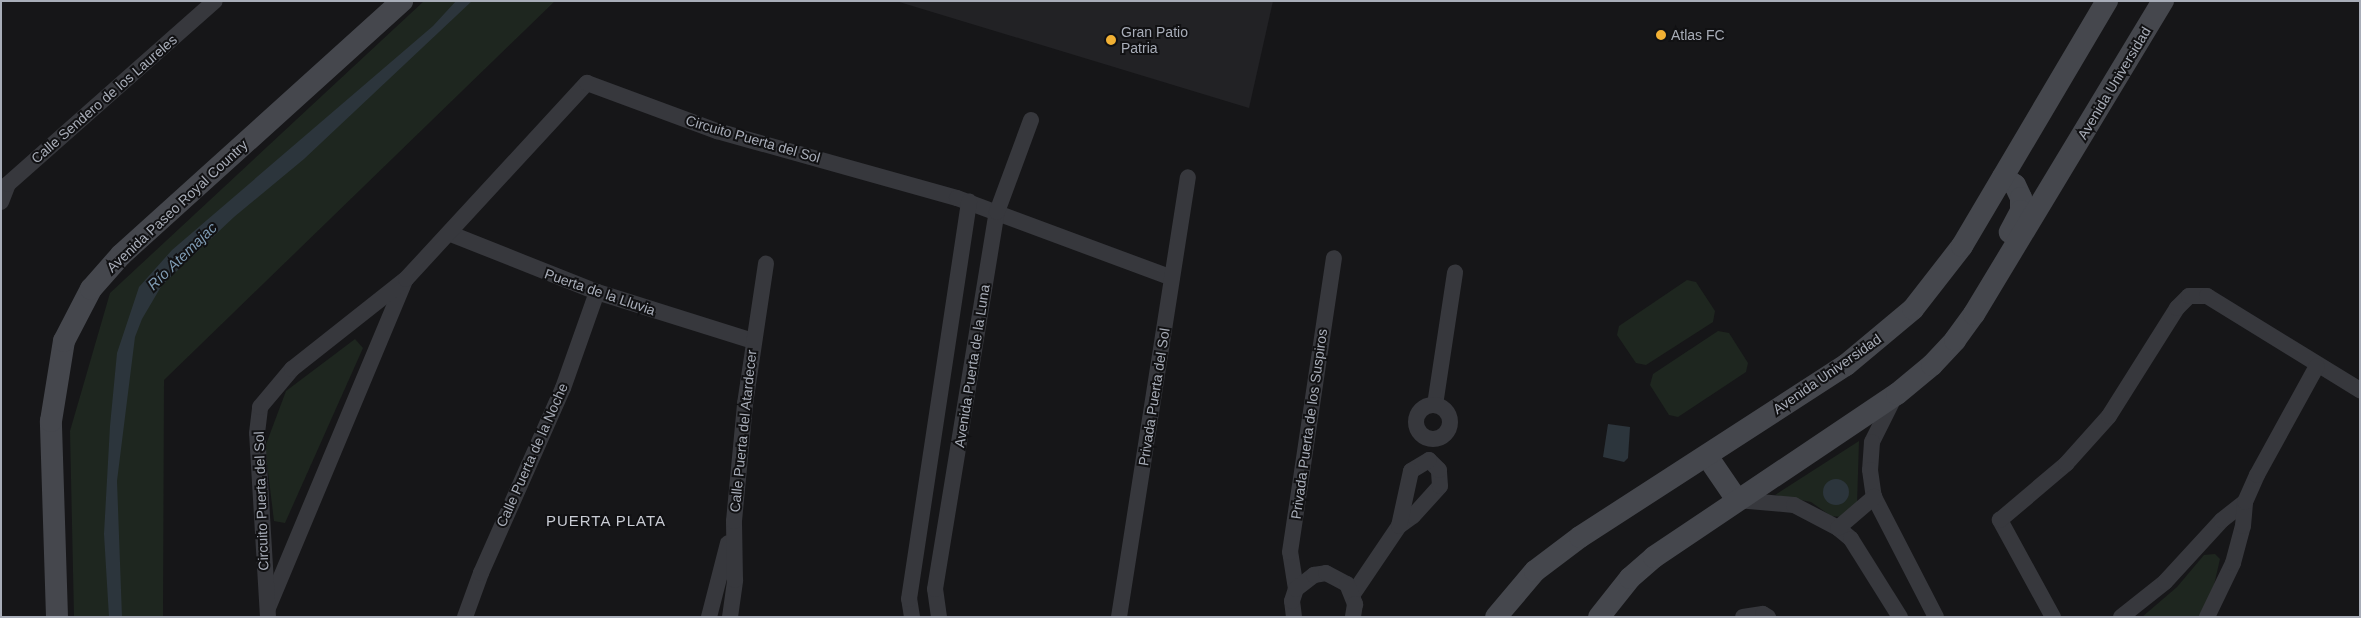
<!DOCTYPE html>
<html>
<head>
<meta charset="utf-8">
<style>
  body { margin:0 }
  #map { position:relative; width:2361px; height:618px; overflow:hidden; background:#161618; font-family:Arial,sans-serif }
  div>[style] { position:absolute }
  .built>* { inset:0; background:#222225 }
  .green>* { inset:0; background:#1e261f }
  .water>* { inset:0; background:#2c353c }
  .round { border-radius:50% }
  .street>* { height:16px; margin:-8px; padding:0 8px; transform-origin:8px; border-radius:8px; background:#37383d }
  .street>.ring { margin:-8px; padding:0; box-sizing:content-box; background:none; border:16px solid #37383d; border-radius:50% }
  .secondary>* { height:22px; margin:-11px; padding:0 11px; transform-origin:11px; border-radius:11px; background:#45474d }
  .dots>* { width:14px; height:14px; translate:-50% -50%; box-sizing:border-box; border:2px solid #111113; border-radius:50% }
  span { translate:-50% -50%; white-space:nowrap; text-align:center; line-height:1.15; -webkit-text-stroke:4px #111113; paint-order:stroke }
  .poi-label { font-size:14px; color:#a8adb8 }
  .left { translate:0 -50%; text-align:left }
  .street-label { font-size:14px; color:#a8adb8 }
  .water-label { font-size:15px; color:#7f9bb3; font-style:italic }
  .neighbourhood-label { font-size:15px; color:#c9ccd4; letter-spacing:1px }
  .frame { position:absolute; inset:0; border:2px solid #a8adb8; pointer-events:none }
</style>
</head>
<body>
<div id="map">
  <div class="built">
    <i style="clip-path:polygon(896px 1px,1273px 1px,1249px 108px)"></i>
  </div>
  <div class="green">
    <i style="clip-path:polygon(424px 1px,555px 1px,164px 380px,163px 617px,74px 617px,70px 431px,110px 293px)"></i>
    <i style="clip-path:polygon(1687px 280px,1696px 282px,1715px 311px,1713px 322px,1646px 365px,1636px 363px,1617px 335px,1619px 326px)"></i>
    <i style="clip-path:polygon(1718px 331px,1729px 333px,1748px 363px,1746px 372px,1678px 417px,1669px 415px,1650px 385px,1653px 374px)"></i>
    <i style="clip-path:polygon(355px 339px,363px 348px,285px 523px,274px 521px,265px 447px,286px 391px)"></i>
    <i style="clip-path:polygon(1859px 441px,1857px 505px,1841px 517px,1831px 516px,1811px 502px,1775px 495px)"></i>
    <i style="clip-path:polygon(2215px 554px,2220px 559px,2214px 585px,2199px 617px,2142px 617px,2177px 587px,2204px 555px)"></i>
  </div>
  <div class="water">
    <i style="clip-path:polygon(456px 1px,472px 1px,304px 159px,234px 217px,162px 285px,142px 319px,135px 337px,117px 481px,122px 617px,109px 617px,104px 534px,110px 426px,117px 353px,139px 287px,172px 250px,433px 26px)"></i>
    <i style="clip-path:polygon(1608px 424px,1630px 427px,1628px 458px,1624px 462px,1603px 457px)"></i>
    <i class="round" style="left:1823px;top:479px;width:26px;height:26px"></i>
  </div>
  <div class="street">
    <i style="left:1px;top:202px;width:19px;rotate:-69deg"></i>
    <i style="left:8px;top:184px;width:276px;rotate:-41.5deg"></i>
    <i style="left:451px;top:234px;width:157px;rotate:21.7deg"></i>
    <i style="left:597px;top:292px;width:164px;rotate:17.4deg"></i>
    <i style="left:1893px;top:400px;width:47px;rotate:116.6deg"></i>
    <i style="left:1872px;top:442px;width:28px;rotate:94deg"></i>
    <i style="left:1870px;top:470px;width:27px;rotate:82deg"></i>
    <i style="left:1874px;top:497px;width:135px;rotate:62.7deg"></i>
    <i style="left:1435px;top:405px;width:134px;rotate:-81.4deg"></i>
    <i class="ring" style="left:1416px;top:405px;width:18px;height:18px"></i>
    <i style="left:1737px;top:500px;width:57px;rotate:5deg"></i>
    <i style="left:1794px;top:505px;width:50px;rotate:27.6deg"></i>
    <i style="left:1838px;top:528px;width:17px;rotate:40deg"></i>
    <i style="left:1851px;top:539px;width:92px;rotate:57.9deg"></i>
    <i style="left:1838px;top:528px;width:48px;rotate:-40.7deg"></i>
    <i style="left:1296px;top:589px;width:37px;rotate:-99deg"></i>
    <i style="left:1290px;top:552px;width:297px;rotate:-81.5deg"></i>
    <i style="left:1353px;top:594px;width:82px;rotate:-55.9deg"></i>
    <i style="left:1399px;top:526px;width:17px;rotate:-36deg"></i>
    <i style="left:1413px;top:516px;width:40px;rotate:-48deg"></i>
    <i style="left:1440px;top:486px;width:16px;rotate:-94deg"></i>
    <i style="left:1439px;top:470px;width:14px;rotate:-135deg"></i>
    <i style="left:1429px;top:460px;width:21px;rotate:149deg"></i>
    <i style="left:1411px;top:471px;width:56px;rotate:102.3deg"></i>
    <i style="left:268px;top:608px;width:355px;rotate:-67.3deg"></i>
    <i style="left:268px;top:617px;width:184px;rotate:-93.4deg"></i>
    <i style="left:257px;top:433px;width:26px;rotate:-83deg"></i>
    <i style="left:260px;top:407px;width:50px;rotate:-49.9deg"></i>
    <i style="left:292px;top:369px;width:145px;rotate:-38.3deg"></i>
    <i style="left:406px;top:279px;width:267px;rotate:-47.3deg"></i>
    <i style="left:587px;top:83px;width:139px;rotate:20.3deg"></i>
    <i style="left:717px;top:131px;width:249px;rotate:15.6deg"></i>
    <i style="left:957px;top:198px;width:229px;rotate:20.4deg"></i>
    <i style="left:465px;top:617px;width:47px;rotate:-70deg"></i>
    <i style="left:481px;top:573px;width:202px;rotate:-66.1deg"></i>
    <i style="left:563px;top:388px;width:102px;rotate:-70.5deg"></i>
    <i style="left:709px;top:617px;width:76px;rotate:-75.6deg"></i>
    <i style="left:730px;top:617px;width:37px;rotate:-82deg"></i>
    <i style="left:735px;top:580px;width:59px;rotate:-91deg"></i>
    <i style="left:734px;top:521px;width:118px;rotate:-84.6deg"></i>
    <i style="left:745px;top:404px;width:142px;rotate:-81.5deg"></i>
    <i style="left:912px;top:617px;width:18px;rotate:-99deg"></i>
    <i style="left:909px;top:599px;width:402px;rotate:-81.4deg"></i>
    <i style="left:939px;top:617px;width:28px;rotate:-98deg"></i>
    <i style="left:935px;top:589px;width:382px;rotate:-80.7deg"></i>
    <i style="left:997px;top:212px;width:98px;rotate:-69.7deg"></i>
    <i style="left:1119px;top:617px;width:445px;rotate:-81.1deg"></i>
    <i style="left:1294px;top:617px;width:16px;rotate:-97deg"></i>
    <i style="left:1292px;top:601px;width:13px;rotate:-72deg"></i>
    <i style="left:1296px;top:589px;width:23px;rotate:-38deg"></i>
    <i style="left:1314px;top:575px;width:12px;rotate:-9deg"></i>
    <i style="left:1326px;top:573px;width:24px;rotate:28deg"></i>
    <i style="left:1347px;top:584px;width:22px;rotate:68deg"></i>
    <i style="left:1355px;top:604px;width:13px;rotate:99deg"></i>
    <i style="left:1743px;top:617px;width:20px;rotate:-9deg"></i>
    <i style="left:1763px;top:614px;width:6px;rotate:31deg"></i>
    <i style="left:2053px;top:617px;width:111px;rotate:-118.7deg"></i>
    <i style="left:2000px;top:520px;width:87px;rotate:-40.3deg"></i>
    <i style="left:2066px;top:464px;width:64px;rotate:-48.1deg"></i>
    <i style="left:2109px;top:416px;width:128px;rotate:-57.8deg"></i>
    <i style="left:2177px;top:308px;width:17px;rotate:-45deg"></i>
    <i style="left:2189px;top:296px;width:18px"></i>
    <i style="left:2207px;top:296px;width:180px;rotate:31.6deg"></i>
    <i style="left:2121px;top:617px;width:56px;rotate:-38.5deg"></i>
    <i style="left:2165px;top:582px;width:84px;rotate:-47.4deg"></i>
    <i style="left:2222px;top:520px;width:29px;rotate:-38deg"></i>
    <i style="left:2207px;top:617px;width:60px;rotate:-64.3deg"></i>
    <i style="left:2233px;top:563px;width:38px;rotate:-75deg"></i>
    <i style="left:2243px;top:526px;width:24px;rotate:-85deg"></i>
    <i style="left:2245px;top:502px;width:30px;rotate:-66deg"></i>
    <i style="left:2257px;top:475px;width:124px;rotate:-61.2deg"></i>
  </div>
  <div class="secondary">
    <i style="left:2003px;top:177px;width:14px;rotate:34deg"></i>
    <i style="left:2015px;top:185px;width:14px;rotate:65deg"></i>
    <i style="left:2021px;top:198px;width:13px;rotate:90deg"></i>
    <i style="left:2021px;top:211px;width:24px;rotate:118deg"></i>
    <i style="left:1707px;top:456px;width:53px;rotate:55.7deg"></i>
    <i style="left:57px;top:617px;width:196px;rotate:-91.8deg"></i>
    <i style="left:51px;top:421px;width:81px;rotate:-80.8deg"></i>
    <i style="left:64px;top:341px;width:59px;rotate:-62.6deg"></i>
    <i style="left:91px;top:289px;width:45px;rotate:-48.6deg"></i>
    <i style="left:121px;top:255px;width:379px;rotate:-42.1deg"></i>
    <i style="left:1496px;top:617px;width:60px;rotate:-49.7deg"></i>
    <i style="left:1535px;top:571px;width:56px;rotate:-37.1deg"></i>
    <i style="left:1580px;top:537px;width:317px;rotate:-32.9deg"></i>
    <i style="left:1846px;top:365px;width:87px;rotate:-39.9deg"></i>
    <i style="left:1913px;top:309px;width:80px;rotate:-52.1deg"></i>
    <i style="left:1962px;top:246px;width:285px;rotate:-59.4deg"></i>
    <i style="left:1599px;top:617px;width:50px;rotate:-51.5deg"></i>
    <i style="left:1630px;top:578px;width:32px;rotate:-41deg"></i>
    <i style="left:1654px;top:557px;width:293px;rotate:-33.9deg"></i>
    <i style="left:1897px;top:394px;width:45px;rotate:-39.6deg"></i>
    <i style="left:1932px;top:365px;width:34px;rotate:-47deg"></i>
    <i style="left:1955px;top:340px;width:32px;rotate:-54deg"></i>
    <i style="left:1974px;top:314px;width:366px;rotate:-58.9deg"></i>
  </div>
  <div class="dots">
    <i style="left:1661px;top:35px;background:#f2b134"></i>
    <i style="left:1111px;top:40px;background:#f2b134"></i>
  </div>
  <div class="poi-label">
    <span class="left" style="left:1121px;top:40px">Gran Patio<br>Patria</span>
    <span class="left" style="left:1671px;top:35px">Atlas FC</span>
  </div>
  <div class="street-label">
    <span style="left:2114px;top:83px;rotate:-59deg">Avenida Universidad</span>
    <span style="left:104px;top:99px;rotate:-41deg">Calle Sendero de los Laureles</span>
    <span style="left:753px;top:139px;rotate:16deg">Circuito Puerta del Sol</span>
    <span style="left:177px;top:206px;rotate:-43deg">Avenida Paseo Royal Country</span>
    <span style="left:600px;top:292px;rotate:19deg">Puerta de la Lluvia</span>
    <span style="left:972px;top:366px;rotate:-81deg">Avenida Puerta de la Luna</span>
    <span style="left:1827px;top:374px;rotate:-35deg">Avenida Universidad</span>
    <span style="left:1154px;top:397px;rotate:-81deg">Privada Puerta del Sol</span>
    <span style="left:1309px;top:424px;rotate:-82deg">Privada Puerta de los Suspiros</span>
    <span style="left:743px;top:431px;rotate:-84deg">Calle Puerta del Atardecer</span>
    <span style="left:532px;top:455px;rotate:-66deg">Calle Puerta de la Noche</span>
    <span style="left:261px;top:501px;rotate:-92deg">Circuito Puerta del Sol</span>
  </div>
  <div class="water-label">
    <span style="left:182px;top:256px;rotate:-44deg">Río Atemajac</span>
  </div>
  <div class="neighbourhood-label">
    <span style="left:606px;top:521px">PUERTA PLATA</span>
  </div>
  <div class="frame"></div>
</div>
</body>
</html>
